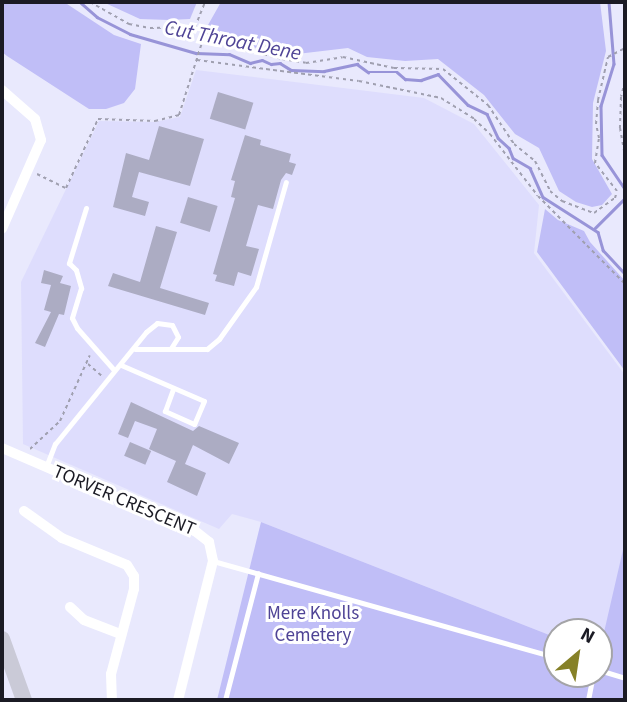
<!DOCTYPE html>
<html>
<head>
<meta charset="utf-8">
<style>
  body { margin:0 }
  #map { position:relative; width:627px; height:702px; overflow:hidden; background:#e9e9fd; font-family:"Source Sans 3",sans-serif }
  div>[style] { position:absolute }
  .built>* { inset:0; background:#deddfd }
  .green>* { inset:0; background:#c0bef7 }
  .stream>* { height:2.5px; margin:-1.25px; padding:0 1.25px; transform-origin:1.25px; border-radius:1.25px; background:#9894d8 }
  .building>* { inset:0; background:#acacc3; transform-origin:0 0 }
  .path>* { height:2px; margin-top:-1px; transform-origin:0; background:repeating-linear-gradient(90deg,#a0a0b0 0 3.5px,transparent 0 7px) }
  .lane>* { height:5px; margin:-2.5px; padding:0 2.5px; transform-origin:2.5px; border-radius:2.5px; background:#fff }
  .street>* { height:10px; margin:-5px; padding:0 5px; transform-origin:5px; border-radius:5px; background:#fff }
  .secondary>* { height:16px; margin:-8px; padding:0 8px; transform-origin:8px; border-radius:8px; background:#cacad7 }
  span { translate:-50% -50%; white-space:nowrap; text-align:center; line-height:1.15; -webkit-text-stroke:6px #fff; paint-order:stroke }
  .street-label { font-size:19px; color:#1b1b24 }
  .park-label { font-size:19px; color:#4f4496 }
  .water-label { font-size:21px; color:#4f4496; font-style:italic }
  .frame { position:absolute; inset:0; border:4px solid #1b1b24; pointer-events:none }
  .north { position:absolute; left:543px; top:618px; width:70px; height:70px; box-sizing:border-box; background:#fff; border:2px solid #a4a4a7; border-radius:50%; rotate:29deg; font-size:19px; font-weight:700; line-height:28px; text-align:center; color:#1b1b24 }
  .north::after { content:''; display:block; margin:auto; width:24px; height:32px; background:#868128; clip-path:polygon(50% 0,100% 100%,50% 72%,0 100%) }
</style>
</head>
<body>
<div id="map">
  <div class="built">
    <i style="clip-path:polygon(196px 70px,424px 98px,474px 124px,539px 205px,534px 253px,625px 375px,625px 541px,601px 655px,599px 632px,557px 632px,557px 638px,261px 522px,232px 514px,219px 529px,23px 444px,21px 282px,99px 121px,155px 122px,180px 117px)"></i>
  </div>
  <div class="green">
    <i style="clip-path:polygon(2px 2px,64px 2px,114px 35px,141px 44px,135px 89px,124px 103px,106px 109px,89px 109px,7px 56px,2px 52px)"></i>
    <i style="clip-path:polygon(103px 2px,197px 2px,190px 19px,169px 20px,140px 19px)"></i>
    <i style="clip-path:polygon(221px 2px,600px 2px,606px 51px,593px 103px,592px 159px,612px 194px,602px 205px,592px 207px,576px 202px,559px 191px,539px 148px,515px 134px,484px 95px,438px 59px,405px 61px,367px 57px,348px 48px,297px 54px,238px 45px,208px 25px)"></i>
    <i style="clip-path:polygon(545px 209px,558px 220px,584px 231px,590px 242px,625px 281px,625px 371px,537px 252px)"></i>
    <i style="clip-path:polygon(261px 522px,557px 638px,557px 674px,599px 674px,599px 654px,625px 541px,625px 700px,217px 700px)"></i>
  </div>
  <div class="stream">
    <i style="left:80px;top:2px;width:23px;rotate:41deg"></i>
    <i style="left:97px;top:17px;width:37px;rotate:27deg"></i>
    <i style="left:130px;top:34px;width:69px;rotate:16.1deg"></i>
    <i style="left:196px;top:53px;width:33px;rotate:2deg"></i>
    <i style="left:229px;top:54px;width:23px;rotate:23deg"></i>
    <i style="left:250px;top:63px;width:12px;rotate:-14deg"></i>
    <i style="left:262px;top:60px;width:10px;rotate:24deg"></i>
    <i style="left:271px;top:64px;width:9px;rotate:-6deg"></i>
    <i style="left:280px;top:63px;width:13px;rotate:32deg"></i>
    <i style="left:291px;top:70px;width:33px;rotate:2deg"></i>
    <i style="left:324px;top:71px;width:34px;rotate:-12deg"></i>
    <i style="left:357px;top:64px;width:14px;rotate:36deg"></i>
    <i style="left:368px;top:72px;width:29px"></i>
    <i style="left:397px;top:72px;width:11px;rotate:41deg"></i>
    <i style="left:405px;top:79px;width:16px;rotate:4deg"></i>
    <i style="left:421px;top:80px;width:18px;rotate:-19deg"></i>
    <i style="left:438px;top:74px;width:43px;rotate:45.9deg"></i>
    <i style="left:468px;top:105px;width:21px;rotate:25deg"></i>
    <i style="left:487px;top:114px;width:26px;rotate:65deg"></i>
    <i style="left:498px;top:138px;width:15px;rotate:42deg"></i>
    <i style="left:509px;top:148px;width:11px;rotate:68deg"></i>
    <i style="left:513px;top:158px;width:20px;rotate:30deg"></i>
    <i style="left:530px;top:168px;width:32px;rotate:66deg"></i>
    <i style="left:543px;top:197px;width:65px;rotate:32.5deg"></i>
    <i style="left:598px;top:232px;width:19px;rotate:74deg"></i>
    <i style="left:603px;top:250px;width:33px;rotate:47deg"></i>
    <i style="left:609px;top:2px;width:62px;rotate:85.4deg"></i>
    <i style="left:614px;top:64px;width:44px;rotate:107.2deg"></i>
    <i style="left:601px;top:106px;width:49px;rotate:88.8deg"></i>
    <i style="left:602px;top:155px;width:41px;rotate:55.9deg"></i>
    <i style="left:595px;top:228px;width:42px;rotate:-45deg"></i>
  </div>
  <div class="building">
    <i style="left:218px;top:92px;width:37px;height:28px;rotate:17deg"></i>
    <i style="clip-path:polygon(159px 126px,204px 139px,190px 186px,139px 172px,132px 197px,149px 202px,145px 216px,113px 207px,126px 153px,149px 160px)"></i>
    <i style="clip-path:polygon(245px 135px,261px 140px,260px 145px,291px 154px,289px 162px,296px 164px,292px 175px,286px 173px,281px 180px,273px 209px,258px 205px,246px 246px,259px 249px,251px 276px,238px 272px,234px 286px,215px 281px,217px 275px,213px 274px,235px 198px,231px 197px,235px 181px,231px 180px)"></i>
    <i style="left:188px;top:197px;width:31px;height:27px;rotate:17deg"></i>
    <i style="clip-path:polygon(156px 226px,177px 232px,160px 288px,209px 303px,205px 315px,108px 286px,113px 273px,140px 282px)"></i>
    <i style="clip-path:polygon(44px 270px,63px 276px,60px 283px,71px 286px,64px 315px,59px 314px,45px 347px,35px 343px,51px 312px,44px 310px,51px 285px,41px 283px)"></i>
    <i style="clip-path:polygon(131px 402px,193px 431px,199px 426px,239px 443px,229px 464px,193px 445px,185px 464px,206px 473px,197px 496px,167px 482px,176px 461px,149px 449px,157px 429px,135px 421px,128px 438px,118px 434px)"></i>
    <i style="left:130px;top:442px;width:23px;height:15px;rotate:23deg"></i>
  </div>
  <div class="path">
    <i style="left:90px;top:2px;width:45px;rotate:29.4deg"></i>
    <i style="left:129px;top:24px;width:21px;rotate:11deg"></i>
    <i style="left:150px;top:28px;width:45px;rotate:-1.3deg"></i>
    <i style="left:195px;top:27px;width:46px;rotate:27.1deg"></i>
    <i style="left:236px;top:48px;width:47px;rotate:13.4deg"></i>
    <i style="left:282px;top:59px;width:24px;rotate:9deg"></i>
    <i style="left:306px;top:63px;width:37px;rotate:-9deg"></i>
    <i style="left:343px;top:57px;width:52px;rotate:12.2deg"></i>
    <i style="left:394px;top:68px;width:49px;rotate:1.2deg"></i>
    <i style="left:443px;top:69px;width:58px;rotate:38.7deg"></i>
    <i style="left:488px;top:105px;width:47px;rotate:56.3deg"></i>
    <i style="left:514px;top:144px;width:27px;rotate:39deg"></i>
    <i style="left:535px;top:161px;width:34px;rotate:63deg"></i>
    <i style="left:550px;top:191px;width:16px;rotate:40deg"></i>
    <i style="left:562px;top:201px;width:34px;rotate:21deg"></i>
    <i style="left:594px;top:213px;width:26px;rotate:-36deg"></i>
    <i style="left:615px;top:198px;width:7px;rotate:-74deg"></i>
    <i style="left:617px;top:191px;width:36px;rotate:-128deg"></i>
    <i style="left:595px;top:163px;width:25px;rotate:-81deg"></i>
    <i style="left:599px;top:138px;width:14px;rotate:-102deg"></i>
    <i style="left:596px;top:124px;width:24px;rotate:-85deg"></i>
    <i style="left:598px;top:100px;width:44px;rotate:-76.9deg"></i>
    <i style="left:608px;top:57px;width:19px;rotate:-28deg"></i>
    <i style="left:195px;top:27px;width:27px;rotate:-68deg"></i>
    <i style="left:197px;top:60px;width:163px;rotate:7.4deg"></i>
    <i style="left:359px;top:81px;width:84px;rotate:11.7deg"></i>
    <i style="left:441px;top:98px;width:39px;rotate:32deg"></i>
    <i style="left:474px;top:119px;width:22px;rotate:43deg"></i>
    <i style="left:490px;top:134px;width:78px;rotate:52.3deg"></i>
    <i style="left:538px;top:196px;width:124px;rotate:45.3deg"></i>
    <i style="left:625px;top:81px;width:16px;rotate:104deg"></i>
    <i style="left:621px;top:97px;width:31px;rotate:92deg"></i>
    <i style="left:620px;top:128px;width:28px;rotate:80deg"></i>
    <i style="left:37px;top:174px;width:32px;rotate:26deg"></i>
    <i style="left:66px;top:188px;width:76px;rotate:-65.1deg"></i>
    <i style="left:98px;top:119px;width:57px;rotate:2deg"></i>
    <i style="left:155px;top:121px;width:25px;rotate:-14deg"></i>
    <i style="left:179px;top:115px;width:86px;rotate:-72.4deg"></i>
    <i style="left:88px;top:364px;width:18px;rotate:41deg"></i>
    <i style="left:30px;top:449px;width:41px;rotate:-43deg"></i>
    <i style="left:60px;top:421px;width:72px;rotate:-65.6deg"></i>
  </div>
  <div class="lane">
    <i style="left:86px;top:208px;width:58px;rotate:107.2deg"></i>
    <i style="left:69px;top:263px;width:10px;rotate:45deg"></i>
    <i style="left:76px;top:270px;width:19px;rotate:74deg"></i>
    <i style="left:81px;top:288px;width:31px;rotate:107deg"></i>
    <i style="left:72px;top:318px;width:11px;rotate:63deg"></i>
    <i style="left:77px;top:328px;width:56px;rotate:48.6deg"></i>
    <i style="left:135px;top:349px;width:72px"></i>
    <i style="left:207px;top:349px;width:16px;rotate:-40deg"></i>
    <i style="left:219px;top:339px;width:64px;rotate:-54.6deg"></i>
    <i style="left:256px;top:287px;width:109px;rotate:-74.1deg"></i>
    <i style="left:121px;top:365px;width:90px;rotate:23.4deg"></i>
    <i style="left:204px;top:401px;width:25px;rotate:113deg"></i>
    <i style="left:194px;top:424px;width:32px;rotate:-156deg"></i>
    <i style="left:165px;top:411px;width:23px;rotate:-70deg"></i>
    <i style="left:46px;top:467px;width:25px;rotate:-69deg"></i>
    <i style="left:55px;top:444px;width:144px;rotate:-50.9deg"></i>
    <i style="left:146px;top:332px;width:14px;rotate:-39deg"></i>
    <i style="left:157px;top:323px;width:15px;rotate:8deg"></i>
    <i style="left:172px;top:325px;width:13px;rotate:63deg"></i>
    <i style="left:178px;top:337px;width:13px;rotate:122deg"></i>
    <i style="left:213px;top:561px;width:357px;rotate:15.7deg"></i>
    <i style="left:599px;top:670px;width:27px;rotate:17deg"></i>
    <i style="left:225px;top:700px;width:131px;rotate:-75.4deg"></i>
    <i style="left:588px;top:700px;width:26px;rotate:-79deg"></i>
  </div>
  <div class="street">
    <i style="left:2px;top:90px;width:44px;rotate:41.3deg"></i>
    <i style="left:35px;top:119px;width:22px;rotate:74deg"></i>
    <i style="left:41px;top:140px;width:97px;rotate:113.7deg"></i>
    <i style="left:2px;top:448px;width:210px;rotate:23.3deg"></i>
    <i style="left:195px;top:531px;width:18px;rotate:38deg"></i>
    <i style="left:209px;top:542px;width:19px;rotate:78deg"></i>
    <i style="left:213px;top:561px;width:143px;rotate:104.1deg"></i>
    <i style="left:24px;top:511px;width:47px;rotate:35.4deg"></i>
    <i style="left:62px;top:538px;width:70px;rotate:22.6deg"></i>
    <i style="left:127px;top:565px;width:13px;rotate:58deg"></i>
    <i style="left:134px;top:576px;width:13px;rotate:90deg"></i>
    <i style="left:134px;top:589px;width:88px;rotate:105.1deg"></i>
    <i style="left:111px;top:674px;width:26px;rotate:88deg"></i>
    <i style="left:70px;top:607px;width:19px;rotate:43deg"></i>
    <i style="left:84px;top:620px;width:40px;rotate:21deg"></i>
  </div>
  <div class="secondary">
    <i style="left:2px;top:639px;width:65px;rotate:70.2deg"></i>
  </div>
  <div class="street-label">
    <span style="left:124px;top:501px;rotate:23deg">TORVER CRESCENT</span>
  </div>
  <div class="park-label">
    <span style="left:313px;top:625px">Mere Knolls<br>Cemetery</span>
  </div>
  <div class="water-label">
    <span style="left:233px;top:40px;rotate:11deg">Cut Throat Dene</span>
  </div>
  <div class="frame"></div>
  <div class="north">N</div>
</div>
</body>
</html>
